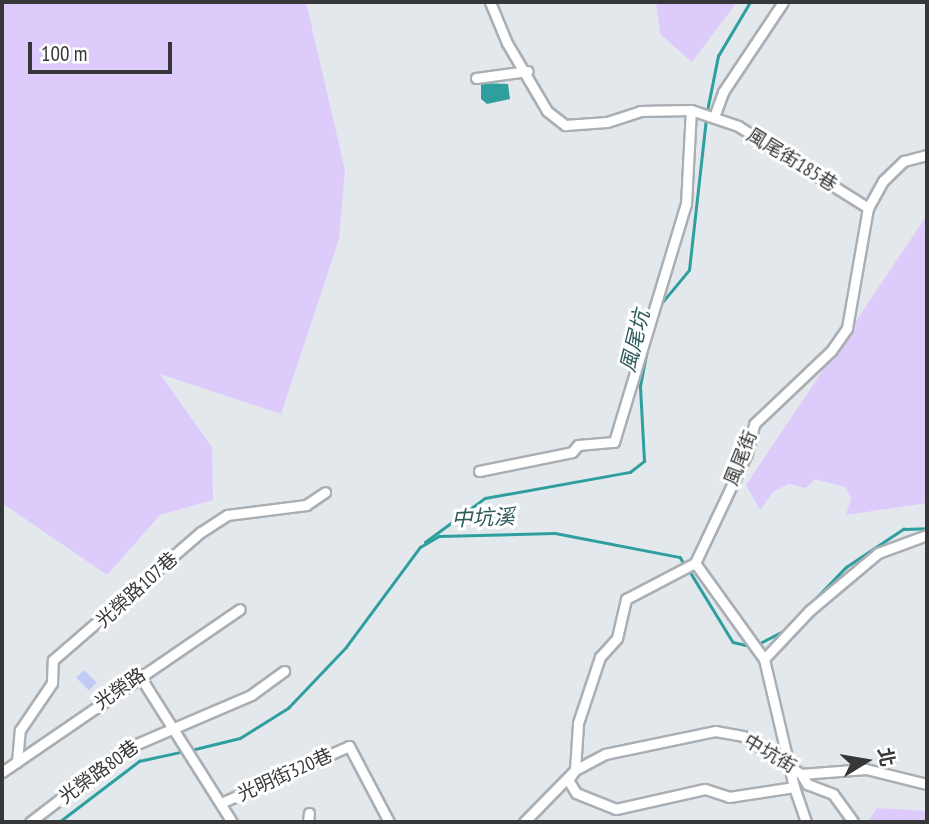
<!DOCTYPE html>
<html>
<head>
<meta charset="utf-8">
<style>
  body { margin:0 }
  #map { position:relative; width:929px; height:824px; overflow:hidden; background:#e3e8ed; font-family:"PT Sans Narrow","Noto Sans TC",sans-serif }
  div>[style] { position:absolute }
  .green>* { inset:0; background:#ddccfb }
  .water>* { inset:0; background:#2e9f9e }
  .stream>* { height:2.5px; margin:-1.25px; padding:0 1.25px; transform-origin:1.25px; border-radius:1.25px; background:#2e9f9e }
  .building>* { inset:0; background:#c1caf4; transform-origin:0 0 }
  .roads { filter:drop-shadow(2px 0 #aaafb4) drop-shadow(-2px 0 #aaafb4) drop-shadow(0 2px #aaafb4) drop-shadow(0 -2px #aaafb4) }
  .minor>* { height:9px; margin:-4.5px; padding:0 4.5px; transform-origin:4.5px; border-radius:4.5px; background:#fff }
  span { translate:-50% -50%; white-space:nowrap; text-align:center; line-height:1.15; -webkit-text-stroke:6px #fff; paint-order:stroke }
  .street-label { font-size:19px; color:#353739 }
  .water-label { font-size:21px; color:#2b5a59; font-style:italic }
  .frame { position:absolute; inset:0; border:4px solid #353739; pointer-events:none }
  .north { position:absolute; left:831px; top:726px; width:70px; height:70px; -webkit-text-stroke:5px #fff; paint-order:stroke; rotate:79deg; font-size:19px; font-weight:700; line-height:28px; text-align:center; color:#353739 }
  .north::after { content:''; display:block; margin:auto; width:24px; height:32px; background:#353739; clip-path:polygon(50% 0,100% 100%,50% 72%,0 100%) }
  .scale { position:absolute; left:28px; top:42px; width:144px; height:32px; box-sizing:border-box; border:4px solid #353739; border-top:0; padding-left:9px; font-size:21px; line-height:24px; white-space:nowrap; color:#353739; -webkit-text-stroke:5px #fff; paint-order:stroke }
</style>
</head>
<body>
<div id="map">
  <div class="green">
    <i style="clip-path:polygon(2px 2px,306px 2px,345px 170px,339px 239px,281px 414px,160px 374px,212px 447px,213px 500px,160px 515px,107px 575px,2px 503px)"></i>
    <i style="clip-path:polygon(656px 2px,737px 2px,692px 62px,660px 34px)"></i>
    <i style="clip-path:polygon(927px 215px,927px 503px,846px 515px,851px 498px,845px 487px,815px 479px,806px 488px,789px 484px,774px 491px,760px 510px,746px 485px)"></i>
    <i style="clip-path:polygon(877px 808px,927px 811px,927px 822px,868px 822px)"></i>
  </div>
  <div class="water">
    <i style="clip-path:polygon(481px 83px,508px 84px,510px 99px,487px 104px,481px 99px)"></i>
  </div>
  <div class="stream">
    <i style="left:707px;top:111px;width:56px;rotate:-78.7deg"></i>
    <i style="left:718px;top:56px;width:63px;rotate:-59.3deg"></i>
    <i style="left:660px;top:305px;width:45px;rotate:-50.4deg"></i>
    <i style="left:689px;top:270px;width:153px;rotate:-83.6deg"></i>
    <i style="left:425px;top:542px;width:74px;rotate:-36.3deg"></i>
    <i style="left:485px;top:498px;width:147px;rotate:-10.2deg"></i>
    <i style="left:630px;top:472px;width:18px;rotate:-38deg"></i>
    <i style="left:644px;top:461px;width:75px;rotate:-93.1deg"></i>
    <i style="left:640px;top:386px;width:42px;rotate:-79deg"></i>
    <i style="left:689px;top:570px;width:84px;rotate:58.6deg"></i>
    <i style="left:733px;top:642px;width:17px;rotate:13deg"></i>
    <i style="left:756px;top:645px;width:31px;rotate:-27deg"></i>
    <i style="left:784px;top:631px;width:89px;rotate:-45.9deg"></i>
    <i style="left:846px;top:567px;width:69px;rotate:-33.7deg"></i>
    <i style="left:903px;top:529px;width:24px;rotate:-2deg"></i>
    <i style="left:191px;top:750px;width:50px;rotate:-13.8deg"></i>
    <i style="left:240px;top:738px;width:57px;rotate:-32deg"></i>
    <i style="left:288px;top:708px;width:84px;rotate:-46.4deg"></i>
    <i style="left:346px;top:647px;width:124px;rotate:-53.5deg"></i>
    <i style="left:420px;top:547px;width:22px;rotate:-30deg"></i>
    <i style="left:439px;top:536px;width:116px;rotate:-1.5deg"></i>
    <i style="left:555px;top:533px;width:127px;rotate:10.9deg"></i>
    <i style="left:680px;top:557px;width:9px;rotate:58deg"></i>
    <i style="left:59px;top:822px;width:101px;rotate:-37.3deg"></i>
    <i style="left:139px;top:761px;width:47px;rotate:-12.3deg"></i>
  </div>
  <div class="building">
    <i style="left:84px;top:670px;width:18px;height:11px;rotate:45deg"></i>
  </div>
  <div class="roads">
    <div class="minor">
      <i style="left:490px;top:2px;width:44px;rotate:67.5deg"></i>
      <i style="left:507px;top:43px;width:79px;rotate:59.5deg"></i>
      <i style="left:547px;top:111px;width:23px;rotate:38deg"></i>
      <i style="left:565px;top:125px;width:42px;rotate:-4.1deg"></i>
      <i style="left:607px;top:122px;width:35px;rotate:-18deg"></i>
      <i style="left:640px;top:111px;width:51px;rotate:-1.1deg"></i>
      <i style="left:691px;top:110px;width:50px;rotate:18.8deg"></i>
      <i style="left:738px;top:126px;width:154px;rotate:32.2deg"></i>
      <i style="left:476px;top:78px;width:52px;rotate:-7.7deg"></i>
      <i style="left:714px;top:117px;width:27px;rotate:-70deg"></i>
      <i style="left:723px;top:92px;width:108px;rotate:-56.3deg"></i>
      <i style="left:479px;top:471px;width:95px;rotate:-11.5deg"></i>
      <i style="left:572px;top:452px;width:9px;rotate:-49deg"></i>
      <i style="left:578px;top:445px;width:36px;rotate:-5deg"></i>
      <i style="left:614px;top:442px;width:249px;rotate:-73.2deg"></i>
      <i style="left:686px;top:204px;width:94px;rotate:-87deg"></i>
      <i style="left:764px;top:659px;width:66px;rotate:-46.8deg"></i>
      <i style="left:809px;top:611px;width:90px;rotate:-40deg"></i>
      <i style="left:878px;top:553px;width:52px;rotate:-20.2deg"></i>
      <i style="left:139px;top:675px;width:174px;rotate:57.7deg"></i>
      <i style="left:17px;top:762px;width:32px;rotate:-85deg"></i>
      <i style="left:20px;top:730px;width:57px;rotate:-55.8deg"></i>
      <i style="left:52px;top:683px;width:23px;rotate:-88deg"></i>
      <i style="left:53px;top:660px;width:196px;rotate:-40.9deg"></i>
      <i style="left:201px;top:532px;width:31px;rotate:-33deg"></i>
      <i style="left:227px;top:515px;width:80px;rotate:-7.2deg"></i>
      <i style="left:306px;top:505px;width:23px;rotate:-34deg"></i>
      <i style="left:575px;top:770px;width:47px;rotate:-86.3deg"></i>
      <i style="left:578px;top:723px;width:70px;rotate:-71.6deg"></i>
      <i style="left:600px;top:657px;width:25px;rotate:-48deg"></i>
      <i style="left:617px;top:638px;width:40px;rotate:-77deg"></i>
      <i style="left:626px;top:599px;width:78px;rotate:-27.6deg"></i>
      <i style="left:695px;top:563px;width:122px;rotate:-64.7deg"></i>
      <i style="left:747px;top:453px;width:30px;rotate:-76deg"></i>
      <i style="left:754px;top:424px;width:106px;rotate:-43.5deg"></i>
      <i style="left:831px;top:351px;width:28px;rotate:-55deg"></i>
      <i style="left:847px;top:328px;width:122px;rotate:-80.1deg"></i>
      <i style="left:868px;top:208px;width:31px;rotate:-61deg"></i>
      <i style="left:883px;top:181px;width:29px;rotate:-44deg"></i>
      <i style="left:904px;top:161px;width:24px;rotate:-15deg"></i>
      <i style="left:575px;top:770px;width:12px;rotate:125deg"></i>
      <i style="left:568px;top:780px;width:15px;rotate:58deg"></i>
      <i style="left:576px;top:793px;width:43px;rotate:21.8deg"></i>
      <i style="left:616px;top:809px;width:91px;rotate:-12.7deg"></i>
      <i style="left:705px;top:789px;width:25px;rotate:18deg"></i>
      <i style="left:729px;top:797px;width:66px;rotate:-8.7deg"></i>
      <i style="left:794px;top:787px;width:131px;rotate:-103.2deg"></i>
      <i style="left:764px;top:659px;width:118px;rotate:-125.7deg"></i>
      <i style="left:2px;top:772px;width:288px;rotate:-34.4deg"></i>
      <i style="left:801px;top:774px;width:12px;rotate:59deg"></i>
      <i style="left:807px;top:784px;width:28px;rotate:21deg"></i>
      <i style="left:833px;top:794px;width:34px;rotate:54deg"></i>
      <i style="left:794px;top:787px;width:37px;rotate:71deg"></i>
      <i style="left:221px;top:803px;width:140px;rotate:-24deg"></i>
      <i style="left:349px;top:746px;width:86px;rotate:62.2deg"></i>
      <i style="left:30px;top:822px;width:120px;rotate:-37.5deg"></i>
      <i style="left:125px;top:749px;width:137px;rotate:-23.2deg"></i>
      <i style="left:251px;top:695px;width:41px;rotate:-36deg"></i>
      <i style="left:308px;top:822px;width:9px;rotate:-84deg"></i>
      <i style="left:524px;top:822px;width:73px;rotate:-45.6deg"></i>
      <i style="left:575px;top:770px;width:34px;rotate:-28deg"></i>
      <i style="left:605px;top:754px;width:112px;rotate:-11.8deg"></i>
      <i style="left:715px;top:731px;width:28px;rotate:10deg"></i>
      <i style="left:743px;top:736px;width:69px;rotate:33.2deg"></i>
      <i style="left:801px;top:774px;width:65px;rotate:-4.4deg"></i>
      <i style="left:866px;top:769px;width:63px;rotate:13.8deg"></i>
    </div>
  </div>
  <div class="street-label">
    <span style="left:792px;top:160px;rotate:32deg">風尾街185巷</span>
    <span style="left:741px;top:458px;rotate:-68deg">風尾街</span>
    <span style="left:137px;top:590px;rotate:-42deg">光榮路107巷</span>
    <span style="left:120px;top:689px;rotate:-35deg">光榮路</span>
    <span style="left:770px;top:754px;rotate:31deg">中坑街</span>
    <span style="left:99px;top:772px;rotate:-36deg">光榮路80巷</span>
    <span style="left:285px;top:775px;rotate:-24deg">光明街320巷</span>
  </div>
  <div class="water-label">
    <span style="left:635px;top:341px;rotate:-76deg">風尾坑</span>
    <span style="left:483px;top:518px;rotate:-2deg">中坑溪</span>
  </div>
  <div class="frame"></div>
  <div class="north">北</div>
  <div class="scale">100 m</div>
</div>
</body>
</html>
